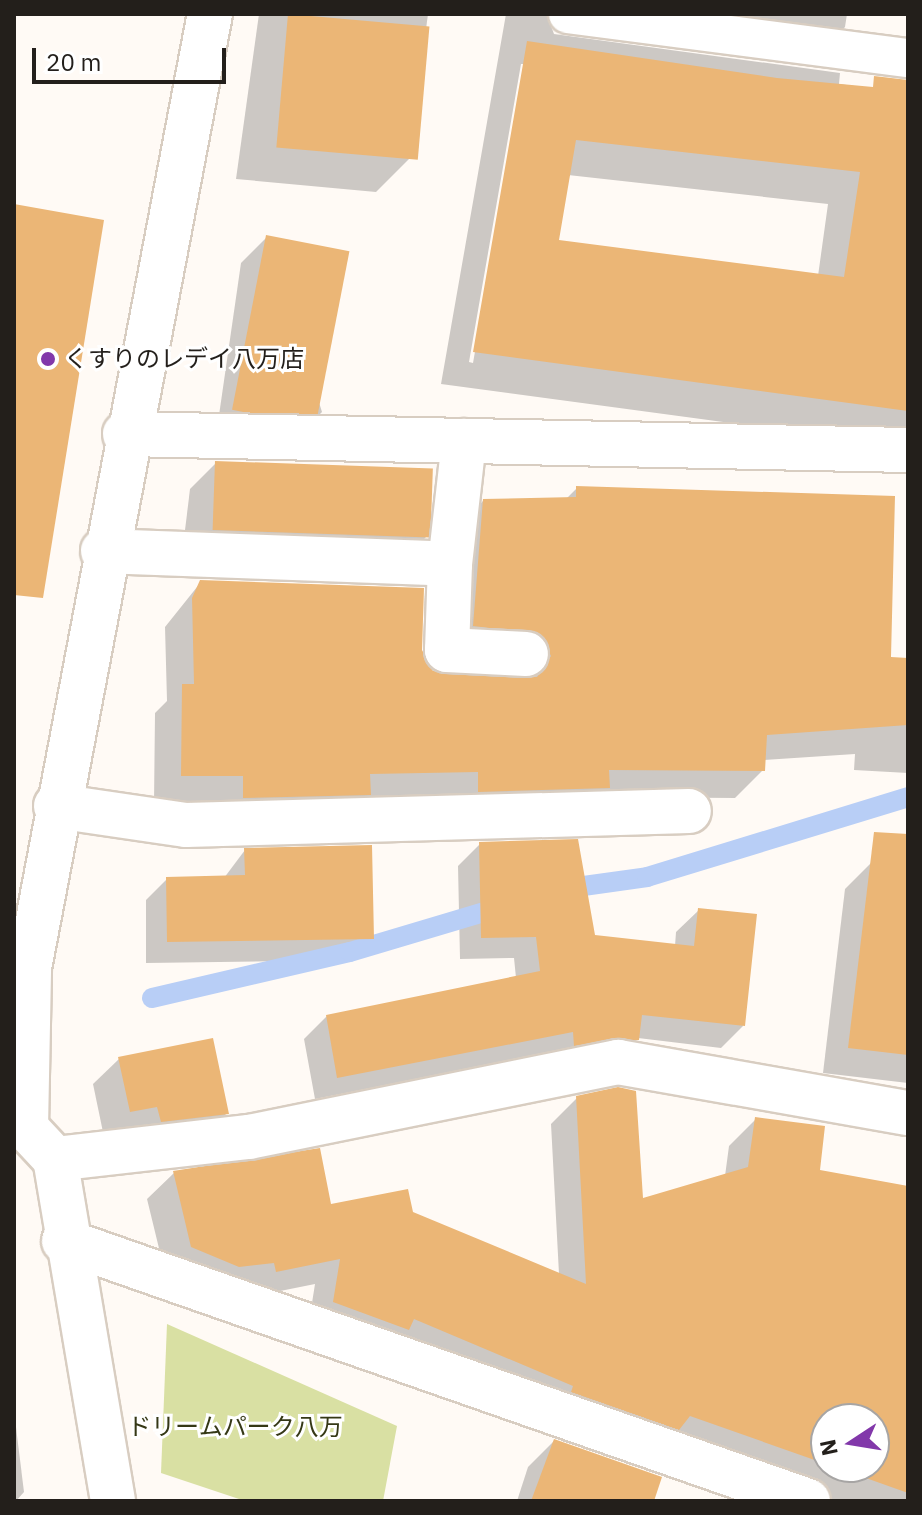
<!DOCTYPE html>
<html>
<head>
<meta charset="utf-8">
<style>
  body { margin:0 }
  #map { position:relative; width:922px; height:1515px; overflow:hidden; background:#fffaf5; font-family:"IBM Plex Sans","Noto Sans JP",sans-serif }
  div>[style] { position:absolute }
  .green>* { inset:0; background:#d9e0a3 }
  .shadow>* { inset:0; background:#0003 }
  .stream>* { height:20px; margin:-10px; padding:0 10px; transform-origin:10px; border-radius:10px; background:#b8cef6 }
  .building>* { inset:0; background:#ebb676; transform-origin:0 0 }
  .roads { filter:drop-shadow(2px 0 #d8cdc1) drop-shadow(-2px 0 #d8cdc1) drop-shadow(0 2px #d8cdc1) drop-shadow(0 -2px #d8cdc1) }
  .lane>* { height:38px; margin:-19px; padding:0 19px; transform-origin:19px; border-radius:19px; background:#fff }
  .street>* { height:44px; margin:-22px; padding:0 22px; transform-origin:22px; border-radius:22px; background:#fff }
  .secondary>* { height:44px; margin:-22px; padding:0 22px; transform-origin:22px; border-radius:22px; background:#fff }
  .dots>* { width:22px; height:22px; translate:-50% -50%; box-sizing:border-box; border:4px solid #fff; border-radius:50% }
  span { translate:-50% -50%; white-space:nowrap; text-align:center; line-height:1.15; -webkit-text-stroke:6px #fff; paint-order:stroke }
  .poi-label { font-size:24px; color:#231f1b }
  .left { translate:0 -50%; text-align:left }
  .park-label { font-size:24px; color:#353816 }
  .frame { position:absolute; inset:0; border:16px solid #231f1b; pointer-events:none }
  .north { position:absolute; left:810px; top:1403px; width:80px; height:80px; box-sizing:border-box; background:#fff; border:2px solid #a7a5a4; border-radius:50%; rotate:258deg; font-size:22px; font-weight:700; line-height:32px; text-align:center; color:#231f1b }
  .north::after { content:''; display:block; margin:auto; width:28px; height:36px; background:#8238aa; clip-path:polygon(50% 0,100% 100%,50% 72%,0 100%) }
  .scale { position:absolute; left:32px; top:48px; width:194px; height:36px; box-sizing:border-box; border:4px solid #231f1b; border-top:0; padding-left:10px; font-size:24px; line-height:28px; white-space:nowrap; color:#231f1b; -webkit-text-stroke:6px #fff; paint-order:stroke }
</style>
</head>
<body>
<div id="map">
  <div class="green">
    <i style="clip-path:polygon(167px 1324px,397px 1426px,383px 1501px,245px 1501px,161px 1473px)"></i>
  </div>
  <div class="shadow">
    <i style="clip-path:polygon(259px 14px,428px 14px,409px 159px,376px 192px,236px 179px)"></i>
    <i style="clip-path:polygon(evenodd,506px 14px,847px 14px,845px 27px,813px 60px,551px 26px,554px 34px,840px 73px,839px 84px,908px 93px,908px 447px,441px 384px,506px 14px,521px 64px,525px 64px,473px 363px,469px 362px,521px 64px,506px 14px,568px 175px,828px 204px,818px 276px,556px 241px,568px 175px)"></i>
    <i style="clip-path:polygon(267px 237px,322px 412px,296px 438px,216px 436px,241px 263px)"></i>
    <i style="clip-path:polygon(216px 463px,426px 537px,400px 563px,182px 555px,190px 489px)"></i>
    <i style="clip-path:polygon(577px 488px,889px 659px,908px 660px,908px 773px,854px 770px,855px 754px,764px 760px,763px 770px,735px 798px,598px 797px,341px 822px,154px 803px,155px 713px,167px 701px,165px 627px,201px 582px,420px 650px,432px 672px,521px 681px,522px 672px,446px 653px,456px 528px,483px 501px,566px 499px)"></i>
    <i style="clip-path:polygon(480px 844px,594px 936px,675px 946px,676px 932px,699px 910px,743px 1026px,721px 1048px,638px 1038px,614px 1062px,552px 1067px,551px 1053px,315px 1099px,304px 1039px,327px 1016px,516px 978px,514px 958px,460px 959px,458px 866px)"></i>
    <i style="clip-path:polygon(245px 850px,372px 939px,351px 960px,146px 963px,146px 900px,167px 879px,224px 878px)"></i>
    <i style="clip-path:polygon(871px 863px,908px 867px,908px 1083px,823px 1073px,845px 889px)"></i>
    <i style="clip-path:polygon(119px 1059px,227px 1113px,201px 1139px,104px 1137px,93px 1084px)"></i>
    <i style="clip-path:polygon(evenodd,577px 1098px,641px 1201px,725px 1176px,729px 1146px,755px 1120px,817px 1171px,908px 1188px,908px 1501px,835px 1501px,668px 1438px,308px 1328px,315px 1284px,250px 1297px,165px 1273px,147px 1199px,174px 1173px,329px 1207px,411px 1214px,559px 1274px,551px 1124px,577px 1098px,826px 1419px,874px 1419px,874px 1467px,826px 1467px,826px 1419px)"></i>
    <i style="clip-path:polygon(14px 1411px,24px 1492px,16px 1501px,14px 1501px)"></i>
    <i style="clip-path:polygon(554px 1441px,651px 1501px,517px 1501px,528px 1467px)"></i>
  </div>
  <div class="stream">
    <i style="left:562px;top:889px;width:86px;rotate:-8deg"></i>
    <i style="left:647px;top:877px;width:273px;rotate:-17deg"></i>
    <i style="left:152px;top:998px;width:203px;rotate:-13.1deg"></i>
    <i style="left:350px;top:952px;width:161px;rotate:-16.6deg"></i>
  </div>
  <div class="building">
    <i style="left:288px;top:14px;width:142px;height:134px;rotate:5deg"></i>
    <i style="clip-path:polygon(evenodd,527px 41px,777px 78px,873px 87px,874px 76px,908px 80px,908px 411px,473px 352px,527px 41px,576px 140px,860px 172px,844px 277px,559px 240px,576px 140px)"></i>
    <i style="clip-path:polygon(14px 204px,104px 220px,43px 598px,14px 595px)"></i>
    <i style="left:266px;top:235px;width:85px;height:178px;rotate:11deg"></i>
    <i style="left:215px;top:461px;width:218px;height:69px;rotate:2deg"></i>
    <i style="clip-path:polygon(576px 486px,895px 496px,891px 657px,908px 658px,908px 725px,767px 735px,765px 771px,609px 770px,610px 788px,478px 792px,478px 772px,370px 774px,371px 795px,243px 798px,243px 776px,181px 776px,182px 684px,194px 684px,192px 598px,200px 580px,424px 588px,422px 650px,433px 671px,537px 677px,551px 656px,540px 634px,473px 626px,483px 499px,576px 497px)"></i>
    <i style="clip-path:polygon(874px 832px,908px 834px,908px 1055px,848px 1048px)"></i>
    <i style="clip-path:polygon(578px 839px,595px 935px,694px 946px,698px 908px,757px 914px,745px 1026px,642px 1015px,639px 1040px,574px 1046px,573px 1032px,337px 1078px,326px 1015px,540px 971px,536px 937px,481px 938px,479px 842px)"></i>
    <i style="clip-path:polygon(372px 845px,374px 939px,167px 942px,166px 877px,245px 875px,244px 848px)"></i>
    <i style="clip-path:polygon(213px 1038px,229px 1114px,161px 1122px,157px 1107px,130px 1112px,118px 1057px)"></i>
    <i style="clip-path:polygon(618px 1087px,636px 1091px,643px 1198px,748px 1167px,755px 1117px,825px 1126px,820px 1170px,908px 1186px,908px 1493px,835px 1467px,874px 1467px,874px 1419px,826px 1419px,826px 1464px,690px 1416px,679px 1430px,571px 1392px,573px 1386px,414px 1319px,409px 1330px,333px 1302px,340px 1259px,276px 1272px,274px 1263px,239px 1267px,191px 1247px,173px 1171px,320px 1148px,331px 1204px,408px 1189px,413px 1212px,586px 1284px,576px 1096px)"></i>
    <i style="clip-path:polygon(554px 1439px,662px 1477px,654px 1501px,531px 1501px)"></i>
  </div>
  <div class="roads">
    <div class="lane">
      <i style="left:568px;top:14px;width:343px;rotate:7.4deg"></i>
    </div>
    <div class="street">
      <i style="left:125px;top:434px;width:783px;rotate:1.17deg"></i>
      <i style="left:103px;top:551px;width:347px;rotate:2.1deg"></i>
      <i style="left:450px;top:564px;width:86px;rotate:92deg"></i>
      <i style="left:447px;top:650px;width:79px;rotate:2.9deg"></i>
      <i style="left:450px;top:564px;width:124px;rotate:-83.5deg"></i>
      <i style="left:56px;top:806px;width:131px;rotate:8.3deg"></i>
      <i style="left:186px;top:825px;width:503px;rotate:-1.59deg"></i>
      <i style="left:55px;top:1159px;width:195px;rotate:-6.5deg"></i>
      <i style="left:249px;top:1137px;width:377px;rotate:-11.5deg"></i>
      <i style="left:618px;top:1062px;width:294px;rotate:10deg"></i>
      <i style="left:64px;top:1241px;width:788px;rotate:19.26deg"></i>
    </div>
    <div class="secondary">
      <i style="left:113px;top:1501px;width:347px;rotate:-99.6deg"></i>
      <i style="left:55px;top:1159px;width:42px;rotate:-133.1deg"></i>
      <i style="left:26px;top:1128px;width:160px;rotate:-88.9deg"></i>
      <i style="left:29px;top:968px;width:971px;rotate:-79.26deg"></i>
    </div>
  </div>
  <div class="dots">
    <i style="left:48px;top:359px;background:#8238aa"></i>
  </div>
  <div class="poi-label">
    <span class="left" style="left:64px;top:359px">くすりのレデイ八万店</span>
  </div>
  <div class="park-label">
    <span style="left:235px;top:1427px">ドリームパーク八万</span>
  </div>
  <div class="frame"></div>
  <div class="north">N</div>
  <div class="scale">20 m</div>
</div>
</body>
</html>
